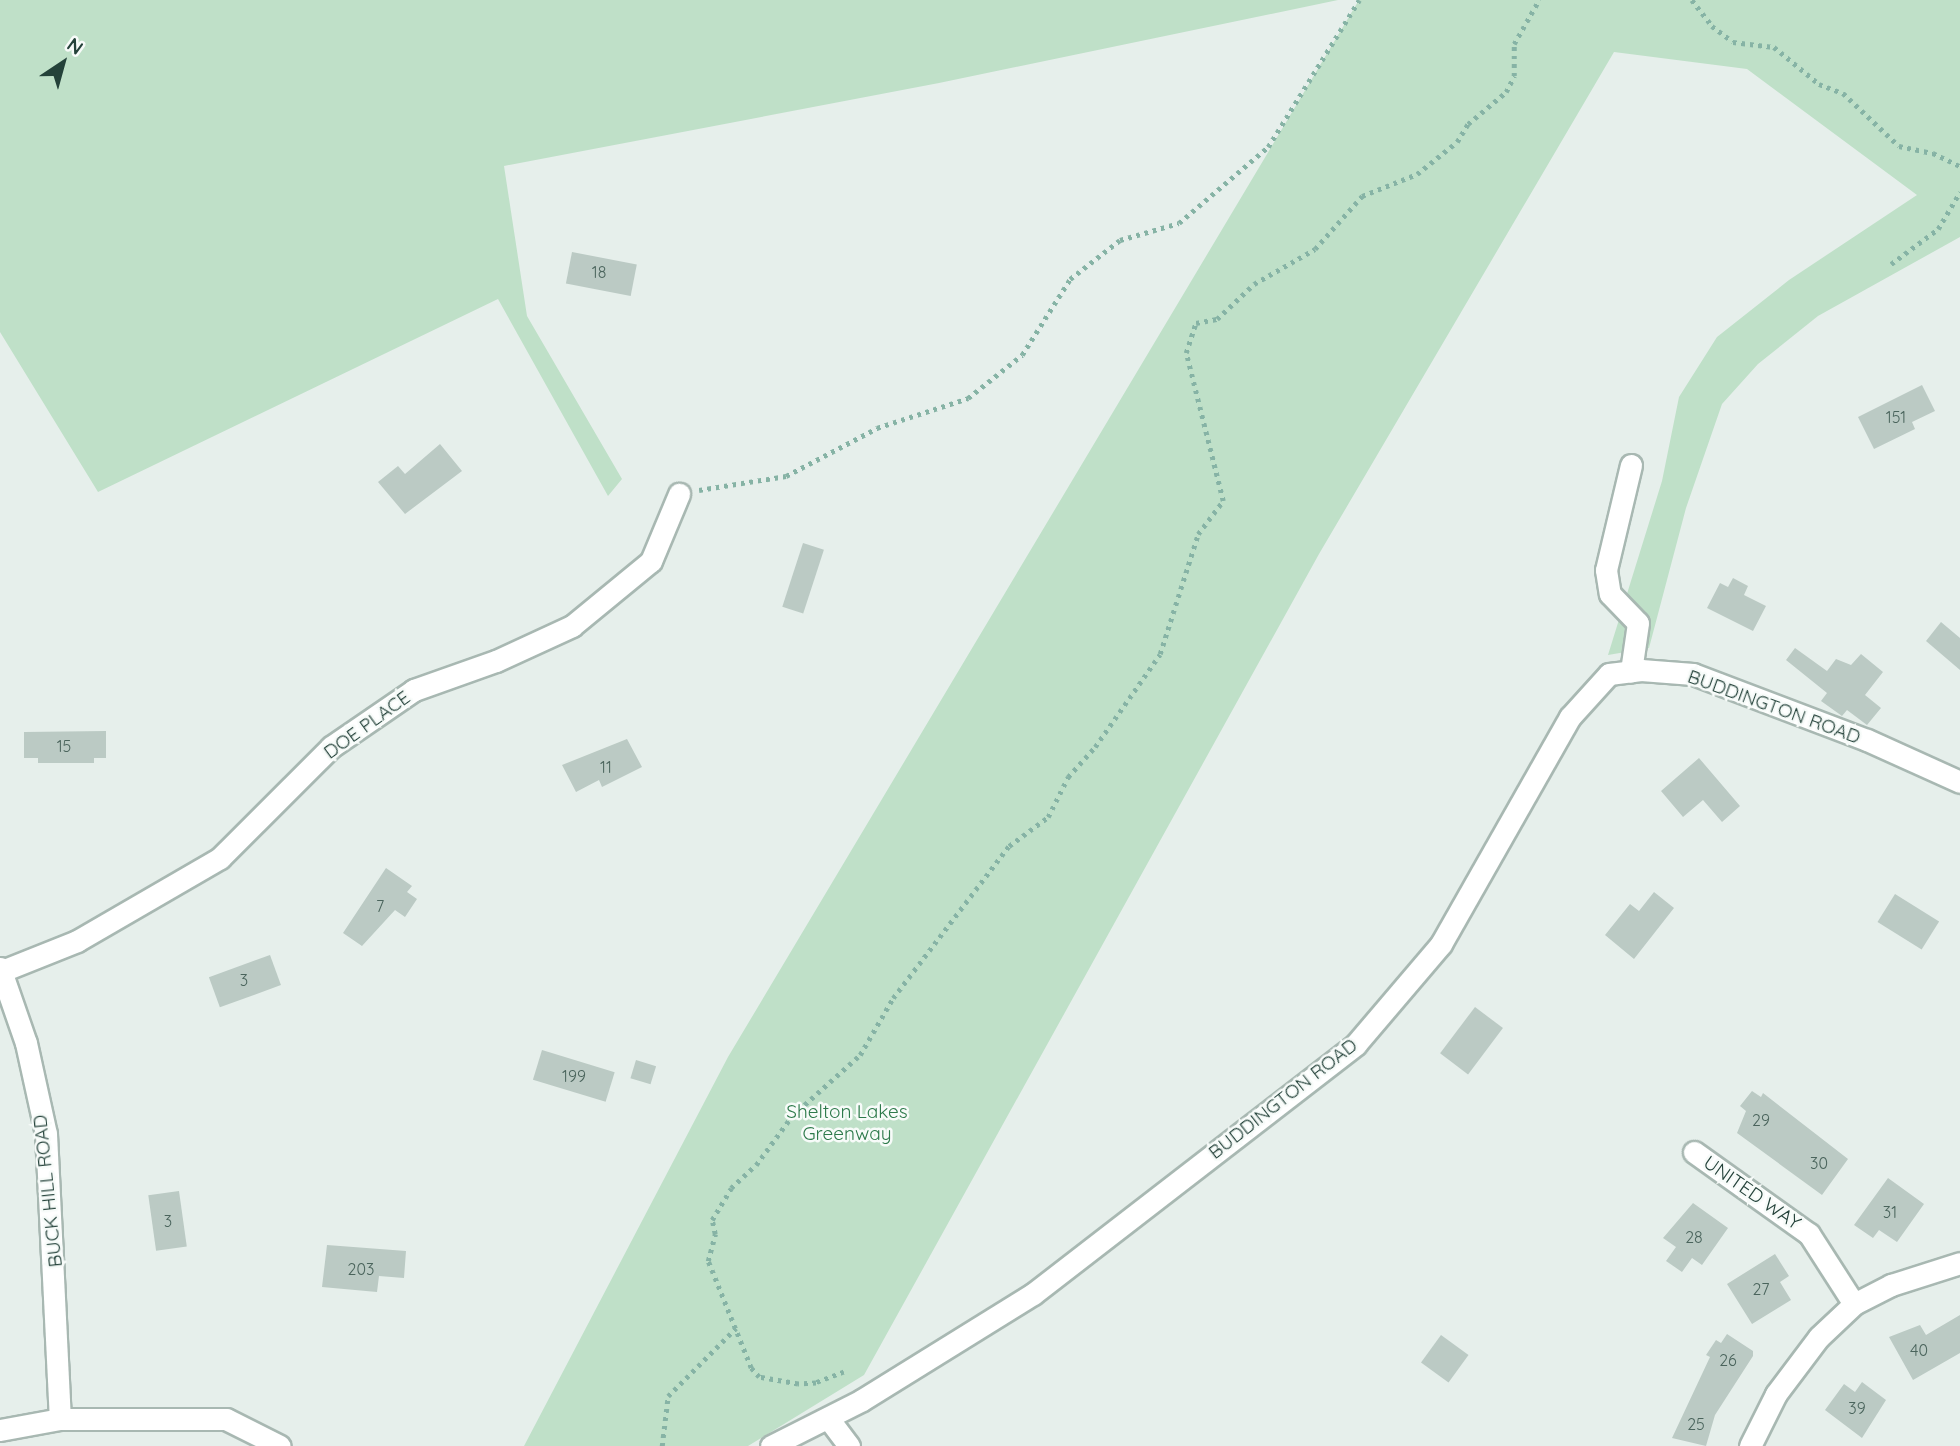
<!DOCTYPE html>
<html>
<head>
<meta charset="utf-8">
<style>
  body { margin:0 }
  #map { position:relative; width:1960px; height:1446px; overflow:hidden; background:#e6efeb; font-family:Quicksand,sans-serif }
  div>[style] { position:absolute }
  .green>* { inset:0; background:#bfe0c8 }
  .building>* { inset:0; background:#bbcac4; transform-origin:0 0 }
  .path>* { height:4.5px; margin-top:-2.25px; transform-origin:0; background:repeating-linear-gradient(90deg,#86b3a5 0 3.5px,transparent 0 8.5px) }
  .roads { filter:drop-shadow(2px 0 #a8b8b2) drop-shadow(-2px 0 #a8b8b2) drop-shadow(0 2px #a8b8b2) drop-shadow(0 -2px #a8b8b2) }
  .minor>* { height:21px; margin:-10.5px; padding:0 10.5px; transform-origin:10.5px; border-radius:10.5px; background:#fff }
  span { translate:-50% -50%; white-space:nowrap; text-align:center; line-height:1.15; -webkit-text-stroke:5px #f7fbf9; paint-order:stroke }
  .number-label { font-size:16px; color:#4a645c }
  .number-label span { -webkit-text-stroke-width:0 }
  .street-label { font-size:19px; color:#24423a }
  .park-label { font-size:19px; color:#2d7a4b }
  .north { position:absolute; left:28px; top:28px; width:70px; height:70px; -webkit-text-stroke:5px #f7fbf9; paint-order:stroke; rotate:36deg; font-size:19px; font-weight:700; line-height:28px; text-align:center; color:#24423a }
  .north::after { content:''; display:block; margin:auto; width:24px; height:32px; background:#24423a; clip-path:polygon(50% 0,100% 100%,50% 72%,0 100%) }
</style>
</head>
<body>
<div id="map">
  <div class="green">
    <i style="clip-path:polygon(0 0,1338px 0,939px 83px,504px 166px,527px 316px,622px 479px,608px 496px,498px 299px,98px 492px,0 332px)"></i>
    <i style="clip-path:polygon(1359px 0,1960px 0,1960px 237px,1818px 316px,1758px 364px,1722px 404px,1686px 508px,1649px 648px,1608px 655px,1662px 481px,1679px 397px,1717px 337px,1789px 280px,1917px 195px,1747px 69px,1614px 52px,1319px 554px,864px 1375px,748px 1446px,524px 1446px,728px 1057px)"></i>
  </div>
  <div class="building">
    <i style="left:572px;top:252px;width:66px;height:32px;rotate:11deg"></i>
    <i style="clip-path:polygon(1922px 385px,1935px 411px,1912px 422px,1915px 429px,1874px 449px,1858px 417px)"></i>
    <i style="clip-path:polygon(440px 444px,462px 471px,405px 514px,378px 482px,398px 466px,405px 474px)"></i>
    <i style="left:803px;top:543px;width:22px;height:67px;rotate:18deg"></i>
    <i style="clip-path:polygon(1733px 578px,1748px 586px,1744px 595px,1766px 606px,1753px 631px,1707px 608px,1720px 583px,1728px 587px)"></i>
    <i style="clip-path:polygon(1941px 622px,1960px 638px,1960px 670px,1926px 641px)"></i>
    <i style="clip-path:polygon(1795px 648px,1827px 671px,1836px 659px,1851px 665px,1861px 654px,1883px 672px,1865px 695px,1881px 708px,1867px 725px,1847px 710px,1842px 716px,1821px 701px,1827px 693px,1786px 660px)"></i>
    <i style="clip-path:polygon(106px 731px,106px 758px,94px 758px,94px 763px,38px 763px,38px 758px,24px 758px,24px 732px)"></i>
    <i style="clip-path:polygon(627px 739px,642px 767px,602px 787px,599px 780px,576px 792px,562px 765px)"></i>
    <i style="clip-path:polygon(1699px 758px,1740px 806px,1722px 822px,1703px 800px,1683px 817px,1661px 791px)"></i>
    <i style="clip-path:polygon(386px 868px,412px 886px,407px 892px,417px 899px,405px 917px,395px 910px,362px 946px,343px 933px)"></i>
    <i style="clip-path:polygon(1654px 892px,1674px 908px,1634px 959px,1605px 935px,1630px 904px,1639px 911px)"></i>
    <i style="left:1895px;top:894px;width:52px;height:33px;rotate:32deg"></i>
    <i style="left:270px;top:955px;width:32px;height:65px;rotate:70deg"></i>
    <i style="left:1475px;top:1007px;width:35px;height:58px;rotate:37deg"></i>
    <i style="left:542px;top:1050px;width:76px;height:31px;rotate:17deg"></i>
    <i style="left:636px;top:1060px;width:21px;height:19px;rotate:17deg"></i>
    <i style="clip-path:polygon(1752px 1091px,1761px 1097px,1763px 1093px,1848px 1159px,1822px 1195px,1737px 1133px,1746px 1111px,1740px 1106px)"></i>
    <i style="clip-path:polygon(1888px 1178px,1924px 1204px,1897px 1242px,1879px 1230px,1873px 1238px,1854px 1225px)"></i>
    <i style="left:179px;top:1191px;width:56px;height:31px;rotate:82deg"></i>
    <i style="clip-path:polygon(1693px 1203px,1728px 1228px,1702px 1265px,1692px 1258px,1682px 1272px,1666px 1261px,1676px 1247px,1663px 1238px)"></i>
    <i style="clip-path:polygon(327px 1245px,406px 1251px,404px 1278px,379px 1276px,377px 1292px,322px 1287px)"></i>
    <i style="clip-path:polygon(1775px 1254px,1789px 1276px,1780px 1282px,1791px 1300px,1752px 1324px,1727px 1284px)"></i>
    <i style="clip-path:polygon(1960px 1315px,1960px 1353px,1913px 1380px,1889px 1337px,1920px 1325px,1926px 1335px)"></i>
    <i style="clip-path:polygon(1727px 1334px,1753px 1351px,1753px 1356px,1715px 1415px,1706px 1446px,1672px 1438px,1710px 1357px,1706px 1355px,1716px 1340px,1721px 1343px)"></i>
    <i style="left:1441px;top:1335px;width:34px;height:34px;rotate:36deg"></i>
    <i style="clip-path:polygon(1862px 1382px,1886px 1400px,1862px 1438px,1825px 1410px,1844px 1384px,1855px 1392px)"></i>
  </div>
  <div class="path">
    <i style="left:1692px;top:0;width:33px;rotate:52deg"></i>
    <i style="left:1712px;top:26px;width:26px;rotate:37deg"></i>
    <i style="left:1733px;top:42px;width:41px;rotate:7deg"></i>
    <i style="left:1774px;top:47px;width:58px;rotate:39.4deg"></i>
    <i style="left:1819px;top:84px;width:26px;rotate:21deg"></i>
    <i style="left:1843px;top:93px;width:77px;rotate:43.4deg"></i>
    <i style="left:1899px;top:146px;width:35px;rotate:12deg"></i>
    <i style="left:1933px;top:153px;width:30px;rotate:26deg"></i>
    <i style="left:1891px;top:264px;width:59px;rotate:-36.7deg"></i>
    <i style="left:1938px;top:229px;width:43px;rotate:-59.3deg"></i>
    <i style="left:699px;top:490px;width:88px;rotate:-9.1deg"></i>
    <i style="left:786px;top:476px;width:103px;rotate:-27.8deg"></i>
    <i style="left:877px;top:428px;width:96px;rotate:-18.2deg"></i>
    <i style="left:968px;top:398px;width:69px;rotate:-38.5deg"></i>
    <i style="left:1022px;top:355px;width:90px;rotate:-57.7deg"></i>
    <i style="left:1070px;top:279px;width:63px;rotate:-38deg"></i>
    <i style="left:1120px;top:240px;width:61px;rotate:-16.1deg"></i>
    <i style="left:1179px;top:223px;width:117px;rotate:-40.5deg"></i>
    <i style="left:1268px;top:147px;width:173px;rotate:-58.2deg"></i>
    <i style="left:844px;top:1372px;width:30px;rotate:159deg"></i>
    <i style="left:816px;top:1383px;width:18px;rotate:177deg"></i>
    <i style="left:798px;top:1384px;width:40px;rotate:-170deg"></i>
    <i style="left:759px;top:1377px;width:12px;rotate:-132deg"></i>
    <i style="left:751px;top:1368px;width:115px;rotate:-111.9deg"></i>
    <i style="left:708px;top:1261px;width:28px;rotate:-75deg"></i>
    <i style="left:715px;top:1234px;width:14px;rotate:-102deg"></i>
    <i style="left:712px;top:1220px;width:37px;rotate:-59deg"></i>
    <i style="left:731px;top:1188px;width:34px;rotate:-43deg"></i>
    <i style="left:756px;top:1165px;width:61px;rotate:-53.7deg"></i>
    <i style="left:792px;top:1116px;width:91px;rotate:-41.9deg"></i>
    <i style="left:860px;top:1055px;width:66px;rotate:-59.9deg"></i>
    <i style="left:893px;top:998px;width:191px;rotate:-52.7deg"></i>
    <i style="left:1009px;top:846px;width:49px;rotate:-36.6deg"></i>
    <i style="left:1048px;top:817px;width:45px;rotate:-63.4deg"></i>
    <i style="left:1068px;top:777px;width:40px;rotate:-48deg"></i>
    <i style="left:1095px;top:747px;width:113px;rotate:-55deg"></i>
    <i style="left:1160px;top:654px;width:126px;rotate:-72.4deg"></i>
    <i style="left:1198px;top:534px;width:41px;rotate:-52.9deg"></i>
    <i style="left:1223px;top:501px;width:153px;rotate:-104deg"></i>
    <i style="left:1186px;top:353px;width:32px;rotate:-72deg"></i>
    <i style="left:1196px;top:323px;width:21px;rotate:-11deg"></i>
    <i style="left:1217px;top:319px;width:51px;rotate:-43.4deg"></i>
    <i style="left:1254px;top:284px;width:70px;rotate:-29.8deg"></i>
    <i style="left:1315px;top:249px;width:71px;rotate:-48.4deg"></i>
    <i style="left:1362px;top:196px;width:59px;rotate:-21.8deg"></i>
    <i style="left:1417px;top:174px;width:51px;rotate:-38.7deg"></i>
    <i style="left:1457px;top:142px;width:21px;rotate:-59deg"></i>
    <i style="left:1468px;top:124px;width:50px;rotate:-40.1deg"></i>
    <i style="left:1506px;top:92px;width:18px;rotate:-63deg"></i>
    <i style="left:1514px;top:76px;width:32px;rotate:-90deg"></i>
    <i style="left:1514px;top:44px;width:51px;rotate:-60.4deg"></i>
    <i style="left:662px;top:1446px;width:50px;rotate:-83.2deg"></i>
    <i style="left:668px;top:1396px;width:96px;rotate:-45deg"></i>
  </div>
  <div class="roads">
    <div class="minor">
      <i style="left:1631px;top:465px;width:108px;rotate:103.4deg"></i>
      <i style="left:1606px;top:570px;width:24px;rotate:81deg"></i>
      <i style="left:1610px;top:594px;width:40px;rotate:46deg"></i>
      <i style="left:1638px;top:623px;width:49px;rotate:98.3deg"></i>
      <i style="left:0;top:968px;width:79px;rotate:70.9deg"></i>
      <i style="left:26px;top:1043px;width:93px;rotate:77.6deg"></i>
      <i style="left:46px;top:1134px;width:285px;rotate:87.2deg"></i>
      <i style="left:2px;top:971px;width:81px;rotate:-21.8deg"></i>
      <i style="left:77px;top:941px;width:165px;rotate:-30.1deg"></i>
      <i style="left:220px;top:858px;width:157px;rotate:-45deg"></i>
      <i style="left:331px;top:747px;width:101px;rotate:-34.5deg"></i>
      <i style="left:414px;top:690px;width:87px;rotate:-19.5deg"></i>
      <i style="left:496px;top:661px;width:84px;rotate:-24.7deg"></i>
      <i style="left:572px;top:626px;width:102px;rotate:-39.4deg"></i>
      <i style="left:651px;top:561px;width:73px;rotate:-67.3deg"></i>
      <i style="left:1694px;top:1152px;width:141px;rotate:35.5deg"></i>
      <i style="left:1809px;top:1234px;width:83px;rotate:57.3deg"></i>
      <i style="left:828px;top:1418px;width:35px;rotate:53deg"></i>
      <i style="left:0;top:1430px;width:61px;rotate:-10.4deg"></i>
      <i style="left:60px;top:1419px;width:166px"></i>
      <i style="left:226px;top:1419px;width:60px;rotate:26.6deg"></i>
      <i style="left:771px;top:1446px;width:102px;rotate:-26.8deg"></i>
      <i style="left:862px;top:1400px;width:201px;rotate:-31.8deg"></i>
      <i style="left:1033px;top:1294px;width:408px;rotate:-37.7deg"></i>
      <i style="left:1356px;top:1044px;width:131px;rotate:-49.6deg"></i>
      <i style="left:1441px;top:944px;width:261px;rotate:-60.4deg"></i>
      <i style="left:1570px;top:717px;width:58px;rotate:-47.8deg"></i>
      <i style="left:1609px;top:674px;width:32px;rotate:-7deg"></i>
      <i style="left:1641px;top:670px;width:52px;rotate:4.4deg"></i>
      <i style="left:1693px;top:674px;width:186px;rotate:20.8deg"></i>
      <i style="left:1867px;top:740px;width:102px;rotate:24.3deg"></i>
      <i style="left:1750px;top:1446px;width:58px;rotate:-63.4deg"></i>
      <i style="left:1776px;top:1394px;width:71px;rotate:-53deg"></i>
      <i style="left:1819px;top:1337px;width:48px;rotate:-43.3deg"></i>
      <i style="left:1854px;top:1304px;width:42px;rotate:-27.2deg"></i>
      <i style="left:1891px;top:1285px;width:72px;rotate:-17.7deg"></i>
    </div>
  </div>
  <div class="number-label">
    <span style="left:599px;top:272px">18</span>
    <span style="left:1896px;top:417px">151</span>
    <span style="left:64px;top:746px">15</span>
    <span style="left:606px;top:767px">11</span>
    <span style="left:380px;top:906px">7</span>
    <span style="left:244px;top:980px">3</span>
    <span style="left:574px;top:1076px">199</span>
    <span style="left:1761px;top:1120px">29</span>
    <span style="left:1819px;top:1163px">30</span>
    <span style="left:1890px;top:1212px">31</span>
    <span style="left:168px;top:1221px">3</span>
    <span style="left:1694px;top:1237px">28</span>
    <span style="left:361px;top:1269px">203</span>
    <span style="left:1761px;top:1289px">27</span>
    <span style="left:1919px;top:1350px">40</span>
    <span style="left:1728px;top:1360px">26</span>
    <span style="left:1857px;top:1408px">39</span>
    <span style="left:1696px;top:1424px">25</span>
  </div>
  <div class="street-label">
    <span style="left:1774px;top:707px;rotate:20deg">BUDDINGTON ROAD</span>
    <span style="left:367px;top:725px;rotate:-36deg">DOE PLACE</span>
    <span style="left:1283px;top:1099px;rotate:-38deg">BUDDINGTON ROAD</span>
    <span style="left:48px;top:1191px;rotate:-96deg">BUCK HILL ROAD</span>
    <span style="left:1752px;top:1193px;rotate:35deg">UNITED WAY</span>
  </div>
  <div class="park-label">
    <span style="left:847px;top:1123px">Shelton Lakes<br>Greenway</span>
  </div>
  <div class="north">N</div>
</div>
</body>
</html>
